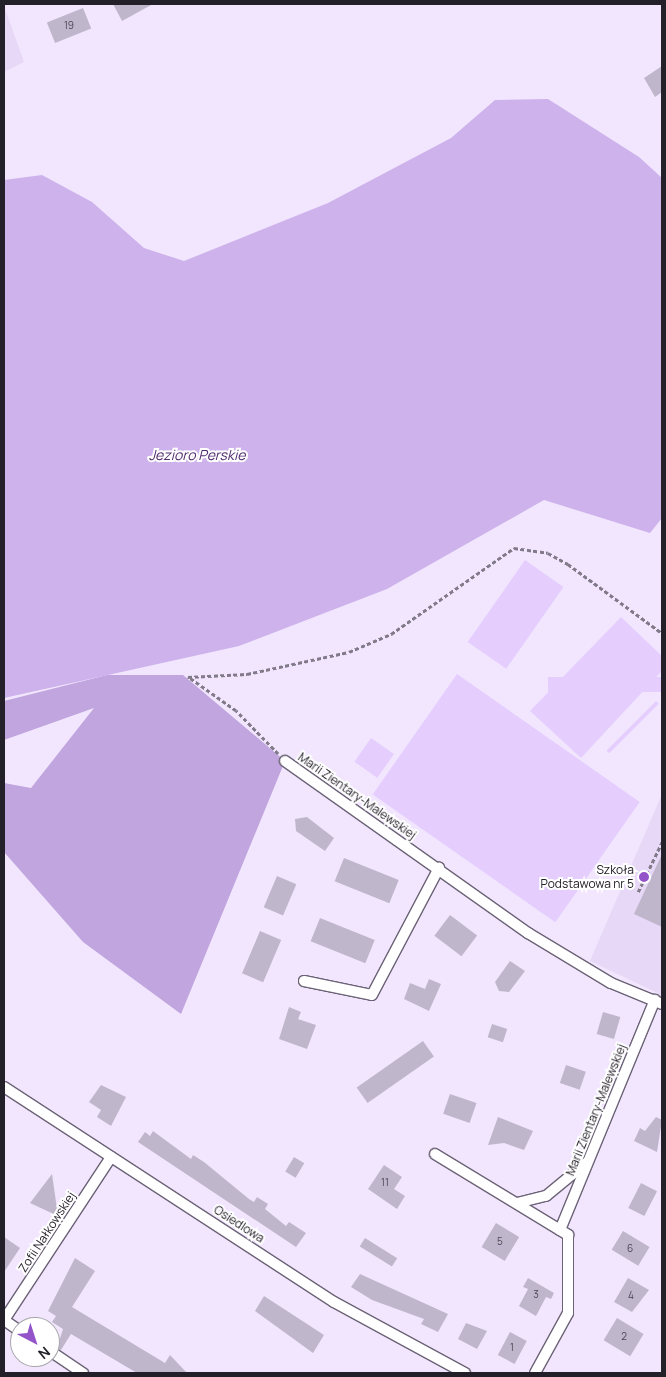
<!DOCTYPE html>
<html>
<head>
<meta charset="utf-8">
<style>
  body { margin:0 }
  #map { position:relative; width:666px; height:1377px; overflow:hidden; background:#f1e6fe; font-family:Manrope,sans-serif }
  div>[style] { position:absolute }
  .built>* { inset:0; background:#e6d8f6 }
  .green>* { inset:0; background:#e5cefe; transform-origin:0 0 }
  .forest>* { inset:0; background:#c1a5de }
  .water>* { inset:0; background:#ceb2ec }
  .building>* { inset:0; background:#c0b6cc; transform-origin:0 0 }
  .path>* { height:2.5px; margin-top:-1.25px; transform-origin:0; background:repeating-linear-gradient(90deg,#817a89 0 4px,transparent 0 6.5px) }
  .roads { filter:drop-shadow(1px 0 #6b6276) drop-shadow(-1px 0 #6b6276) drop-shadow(0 1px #6b6276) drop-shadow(0 -1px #6b6276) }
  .street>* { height:10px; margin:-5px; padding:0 5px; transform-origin:5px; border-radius:5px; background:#fff }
  .dots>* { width:14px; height:14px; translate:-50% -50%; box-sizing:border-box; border:2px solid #fff; border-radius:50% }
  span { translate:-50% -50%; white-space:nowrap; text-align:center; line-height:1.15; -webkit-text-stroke:4px #fff; paint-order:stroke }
  .number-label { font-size:10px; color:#4b4652 }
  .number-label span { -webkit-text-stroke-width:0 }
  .street-label { font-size:12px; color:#242029 }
  .poi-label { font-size:12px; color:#242029 }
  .right { translate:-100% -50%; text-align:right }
  .water-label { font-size:14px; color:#512d70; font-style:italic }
  .frame { position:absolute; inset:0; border:5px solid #242029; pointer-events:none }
  .north { position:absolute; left:10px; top:1317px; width:50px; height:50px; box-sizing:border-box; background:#fff; border:1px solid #a7a6a9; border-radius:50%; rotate:140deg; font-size:14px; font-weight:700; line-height:20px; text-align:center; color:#242029 }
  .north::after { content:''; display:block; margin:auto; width:18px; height:22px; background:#9353c9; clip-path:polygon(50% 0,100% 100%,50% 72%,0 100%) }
</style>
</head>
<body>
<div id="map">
  <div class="built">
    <i style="clip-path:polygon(4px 6px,24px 62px,4px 72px)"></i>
    <i style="clip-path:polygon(662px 794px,662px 995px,590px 961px)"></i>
  </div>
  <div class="green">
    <i style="left:525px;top:560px;width:47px;height:100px;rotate:35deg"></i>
    <i style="clip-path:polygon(621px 617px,662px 656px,662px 671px,581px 758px,530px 711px)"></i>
    <i style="left:457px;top:674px;width:223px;height:147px;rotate:35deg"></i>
    <i style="left:662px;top:677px;width:15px;height:114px;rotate:90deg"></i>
    <i style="left:656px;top:701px;width:4px;height:70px;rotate:45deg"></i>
    <i style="left:371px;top:738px;width:28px;height:29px;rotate:35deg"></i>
  </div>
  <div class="forest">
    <i style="clip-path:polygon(107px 675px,183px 675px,285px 761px,181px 1014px,83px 942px,4px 852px,4px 783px,31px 788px,94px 708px,4px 740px,4px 701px)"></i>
  </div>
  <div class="water">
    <i style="clip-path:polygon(548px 99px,639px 157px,662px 178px,662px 518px,650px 533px,544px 500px,387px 589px,239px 646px,4px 698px,4px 180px,42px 175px,92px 202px,144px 248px,184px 261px,328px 203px,451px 138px,495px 100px)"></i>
  </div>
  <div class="building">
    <i style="clip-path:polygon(113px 4px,153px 4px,122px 21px)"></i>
    <i style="left:83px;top:8px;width:22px;height:39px;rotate:68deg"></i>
    <i style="clip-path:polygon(662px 66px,662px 92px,655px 97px,644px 78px)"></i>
    <i style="clip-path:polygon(307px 817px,334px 838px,325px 851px,296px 831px,295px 819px)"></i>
    <i style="clip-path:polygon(662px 854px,662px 927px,634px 914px)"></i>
    <i style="left:344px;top:858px;width:59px;height:25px;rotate:22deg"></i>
    <i style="left:277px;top:876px;width:21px;height:34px;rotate:23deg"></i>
    <i style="left:450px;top:915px;width:34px;height:26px;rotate:37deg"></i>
    <i style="left:320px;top:918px;width:59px;height:25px;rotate:22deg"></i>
    <i style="left:260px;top:931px;width:23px;height:46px;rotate:23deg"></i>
    <i style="clip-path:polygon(510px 961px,525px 971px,509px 992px,499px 991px,495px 982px)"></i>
    <i style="clip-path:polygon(429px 979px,441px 984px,429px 1011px,404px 999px,410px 983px,425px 989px)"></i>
    <i style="clip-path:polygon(289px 1007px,301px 1012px,298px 1019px,316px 1025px,307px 1049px,279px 1039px)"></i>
    <i style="left:603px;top:1012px;width:18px;height:23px;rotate:16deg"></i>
    <i style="left:492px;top:1024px;width:16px;height:14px;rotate:18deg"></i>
    <i style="left:423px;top:1041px;width:19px;height:81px;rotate:55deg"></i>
    <i style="left:566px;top:1065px;width:21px;height:19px;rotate:19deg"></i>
    <i style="clip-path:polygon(101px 1085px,126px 1097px,111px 1126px,97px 1117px,101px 1110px,89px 1102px)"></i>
    <i style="left:450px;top:1094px;width:28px;height:21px;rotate:19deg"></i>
    <i style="clip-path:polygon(498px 1117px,533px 1131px,524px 1150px,504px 1143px,488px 1145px)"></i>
    <i style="clip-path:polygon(656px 1117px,662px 1120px,657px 1152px,634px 1141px,640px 1128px,645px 1131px)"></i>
    <i style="clip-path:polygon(153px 1131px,191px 1159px,193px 1155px,204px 1162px,249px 1199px,254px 1202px,257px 1197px,268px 1204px,265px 1209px,286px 1226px,289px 1222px,306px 1233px,296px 1247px,138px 1142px,145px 1132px,150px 1136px)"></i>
    <i style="left:294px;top:1157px;width:12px;height:17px;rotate:31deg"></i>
    <i style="clip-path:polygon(384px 1165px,402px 1177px,394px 1189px,405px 1196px,397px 1209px,368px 1189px)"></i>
    <i style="clip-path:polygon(52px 1174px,58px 1216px,30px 1203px)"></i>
    <i style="left:641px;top:1183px;width:18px;height:28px;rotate:27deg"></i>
    <i style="left:496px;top:1223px;width:27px;height:28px;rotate:31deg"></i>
    <i style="left:623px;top:1231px;width:31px;height:22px;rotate:31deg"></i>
    <i style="clip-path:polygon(4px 1237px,20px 1248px,4px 1272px)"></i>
    <i style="left:365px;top:1238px;width:38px;height:10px;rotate:32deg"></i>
    <i style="clip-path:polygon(75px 1258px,95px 1271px,72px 1307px,165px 1363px,170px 1355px,187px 1373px,137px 1373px,71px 1334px,61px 1350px,57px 1348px,63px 1329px,52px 1322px,56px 1316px,48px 1311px)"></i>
    <i style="clip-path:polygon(360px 1274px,448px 1314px,438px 1332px,421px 1324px,424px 1319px,372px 1300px,351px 1287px)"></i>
    <i style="clip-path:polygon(528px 1278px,554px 1293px,551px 1299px,546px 1297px,536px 1316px,519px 1306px,528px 1289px,523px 1287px)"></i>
    <i style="clip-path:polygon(628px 1278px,649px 1290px,632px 1312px,614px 1302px)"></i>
    <i style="clip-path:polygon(264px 1296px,324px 1335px,313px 1353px,255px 1311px)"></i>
    <i style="left:617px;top:1318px;width:31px;height:26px;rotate:31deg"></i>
    <i style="clip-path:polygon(466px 1323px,487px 1331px,477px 1349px,458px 1339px)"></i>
    <i style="left:510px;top:1332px;width:19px;height:26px;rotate:28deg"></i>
  </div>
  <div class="path">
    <i style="left:278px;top:754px;width:60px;rotate:-134.3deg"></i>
    <i style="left:236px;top:711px;width:59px;rotate:-144.7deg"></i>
    <i style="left:188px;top:677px;width:59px;rotate:-2.9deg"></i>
    <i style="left:247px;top:674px;width:104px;rotate:-12.2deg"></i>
    <i style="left:349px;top:652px;width:46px;rotate:-23.2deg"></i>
    <i style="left:391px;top:634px;width:150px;rotate:-35deg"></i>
    <i style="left:514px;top:548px;width:34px;rotate:8deg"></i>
    <i style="left:548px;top:553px;width:23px;rotate:29deg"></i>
    <i style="left:568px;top:564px;width:117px;rotate:36.3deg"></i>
    <i style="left:638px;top:892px;width:55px;rotate:-64.4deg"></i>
  </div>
  <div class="roads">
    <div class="street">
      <i style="left:285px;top:761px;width:298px;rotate:35.3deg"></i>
      <i style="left:528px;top:933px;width:97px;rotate:31.1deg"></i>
      <i style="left:611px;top:983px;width:55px;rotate:22.4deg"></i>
      <i style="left:304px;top:981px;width:69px;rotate:11.6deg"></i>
      <i style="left:372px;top:995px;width:144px;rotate:-62.2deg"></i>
      <i style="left:4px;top:1087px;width:394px;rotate:33.1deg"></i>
      <i style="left:334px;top:1302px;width:149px;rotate:28.5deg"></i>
      <i style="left:435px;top:1154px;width:156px;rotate:31.3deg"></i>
      <i style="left:568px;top:1235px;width:78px;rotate:90deg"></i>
      <i style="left:568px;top:1313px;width:68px;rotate:118.8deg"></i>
      <i style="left:517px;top:1203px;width:30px;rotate:-14deg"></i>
      <i style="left:546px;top:1196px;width:52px;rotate:-39.5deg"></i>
      <i style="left:560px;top:1230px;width:249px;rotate:-67.6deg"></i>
      <i style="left:4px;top:1320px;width:195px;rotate:-56.7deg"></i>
      <i style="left:4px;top:1320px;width:19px;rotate:35deg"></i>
      <i style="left:50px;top:1351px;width:40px;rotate:34deg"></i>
    </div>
  </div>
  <div class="dots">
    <i style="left:644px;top:877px;background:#9353c9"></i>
  </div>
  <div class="number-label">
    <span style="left:69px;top:26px">19</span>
    <span style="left:385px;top:1183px">11</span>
    <span style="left:500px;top:1242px">5</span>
    <span style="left:630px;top:1249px">6</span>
    <span style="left:536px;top:1295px">3</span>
    <span style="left:631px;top:1296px">4</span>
    <span style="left:624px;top:1337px">2</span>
    <span style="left:512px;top:1348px">1</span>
  </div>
  <div class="street-label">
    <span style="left:357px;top:796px;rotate:35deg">Marii Zientary-Malewskiej</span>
    <span style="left:596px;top:1110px;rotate:-68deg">Marii Zientary-Malewskiej</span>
    <span style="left:239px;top:1224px;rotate:33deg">Osiedlowa</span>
    <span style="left:47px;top:1232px;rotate:-57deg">Zofii Nałkowskiej</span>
  </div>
  <div class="poi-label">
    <span class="right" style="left:634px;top:877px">Szkoła<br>Podstawowa nr 5</span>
  </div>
  <div class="water-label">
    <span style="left:197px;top:455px">Jezioro Perskie</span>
  </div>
  <div class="frame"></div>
  <div class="north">N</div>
</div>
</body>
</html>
